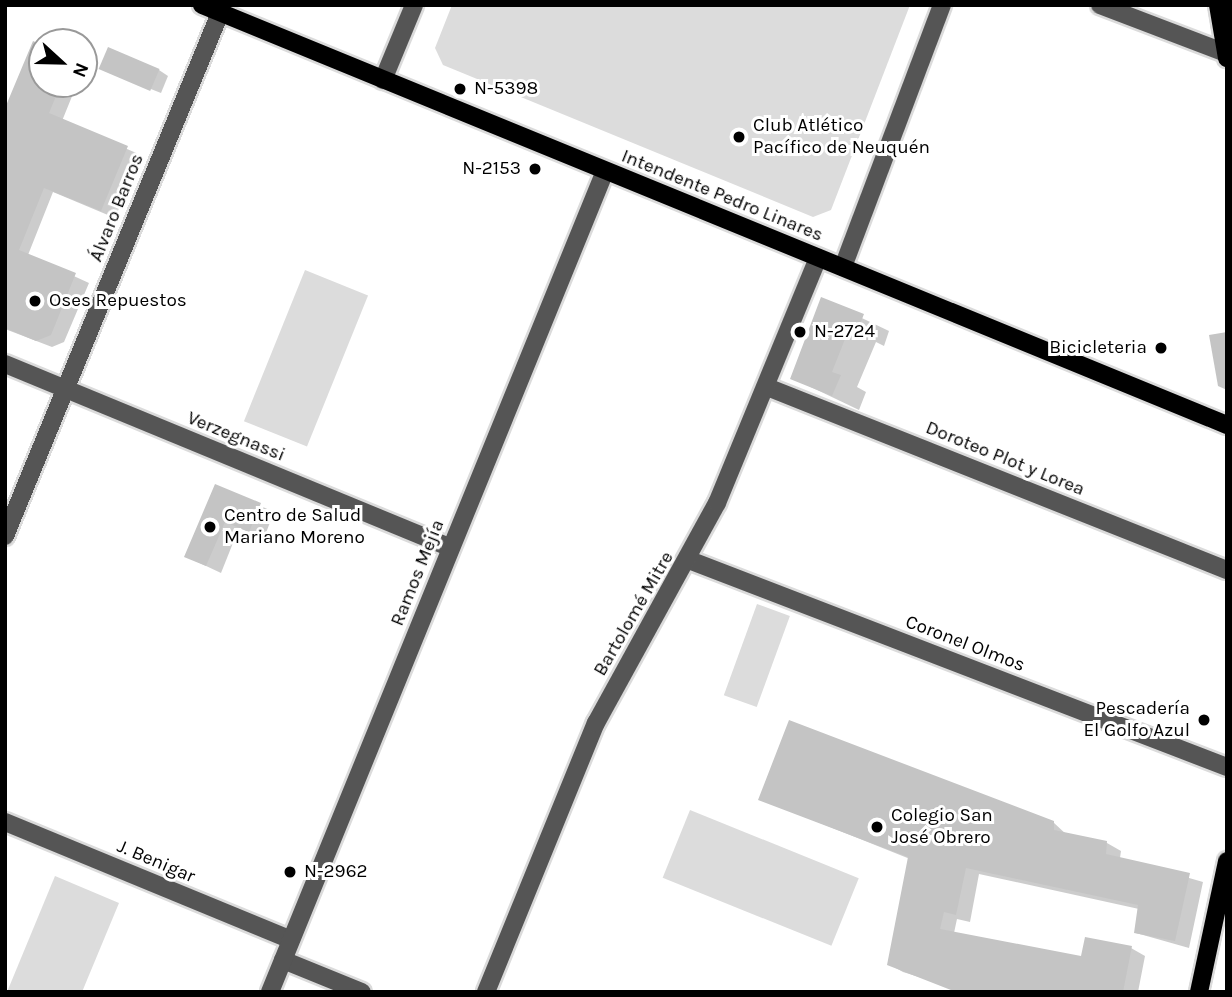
<!DOCTYPE html>
<html>
<head>
<meta charset="utf-8">
<style>
  body { margin:0 }
  #map { position:relative; width:1232px; height:997px; overflow:hidden; background:#fff; font-family:Karla,sans-serif }
  div>[style] { position:absolute }
  .green>* { inset:0; background:#dcdcdc; transform-origin:0 0 }
  .shadow>* { inset:0; background:#0003 }
  .building>* { inset:0; background:#c4c4c4; transform-origin:0 0 }
  .roads { filter:drop-shadow(2px 0 #dbdbdb) drop-shadow(-2px 0 #dbdbdb) drop-shadow(0 2px #dbdbdb) drop-shadow(0 -2px #dbdbdb) }
  .minor>* { height:18px; margin:-9px; padding:0 9px; transform-origin:9px; border-radius:9px; background:#555 }
  .major>* { height:18px; margin:-9px; padding:0 9px; transform-origin:9px; border-radius:9px; background:#000 }
  .dots>* { width:19px; height:19px; translate:-50% -50%; box-sizing:border-box; border:4px solid #fff; border-radius:50% }
  span { translate:-50% -50%; white-space:nowrap; text-align:center; line-height:1.15; -webkit-text-stroke:6px #fff; paint-order:stroke }
  .poi-label { font-size:19px; color:#000 }
  .left { translate:0 -50%; text-align:left }
  .right { translate:-100% -50%; text-align:right }
  .street-label { font-size:19px; color:#000 }
  .frame { position:absolute; inset:0; border:7px solid #000; pointer-events:none }
  .north { position:absolute; left:28px; top:28px; width:70px; height:70px; box-sizing:border-box; background:#fff; border:2px solid #999; border-radius:50%; rotate:112deg; font-size:19px; font-weight:700; line-height:28px; text-align:center; color:#000 }
  .north::after { content:''; display:block; margin:auto; width:24px; height:32px; background:#000; clip-path:polygon(50% 0,100% 100%,50% 72%,0 100%) }
</style>
</head>
<body>
<div id="map">
  <div class="green">
    <i style="clip-path:polygon(452px 5px,910px 5px,831px 210px,813px 217px,443px 65px,435px 48px)"></i>
    <i style="left:305px;top:270px;width:68px;height:163px;rotate:22deg"></i>
    <i style="left:757px;top:604px;width:35px;height:97px;rotate:20deg"></i>
    <i style="left:690px;top:810px;width:182px;height:73px;rotate:22deg"></i>
    <i style="clip-path:polygon(55px 876px,119px 903px,82px 992px,7px 992px)"></i>
  </div>
  <div class="shadow">
    <i style="clip-path:polygon(42px 47px,42px 84px,77px 84px,62px 121px,141px 155px,115px 218px,53px 192px,28px 255px,89px 283px,64px 342px,52px 347px,5px 329px,5px 113px)"></i>
    <i style="clip-path:polygon(159px 70px,168px 76px,161px 93px,110px 73px)"></i>
    <i style="clip-path:polygon(822px 299px,889px 331px,884px 346px,876px 342px,857px 387px,866px 392px,859px 410px,792px 378px)"></i>
    <i style="clip-path:polygon(216px 486px,274px 512px,264px 538px,239px 528px,221px 573px,187px 557px)"></i>
    <i style="clip-path:polygon(760px 799px,1053px 822px,1067px 835px,1107px 843px,1121px 851px,1120px 858px,1203px 882px,1189px 948px,1136px 933px,1139px 909px,979px 874px,970px 922px,957px 919px,954px 933px,1083px 958px,1131px 948px,1145px 956px,1138px 992px,967px 992px,903px 972px,889px 964px,910px 859px)"></i>
  </div>
  <div class="building">
    <i style="clip-path:polygon(33px 41px,42px 45px,42px 84px,61px 84px,49px 113px,128px 146px,101px 211px,44px 188px,19px 250px,76px 273px,51px 335px,36px 341px,5px 328px,5px 108px)"></i>
    <i style="left:108px;top:47px;width:56px;height:24px;rotate:23deg"></i>
    <i style="clip-path:polygon(821px 297px,864px 314px,857px 332px,849px 329px,832px 372px,841px 375px,832px 396px,790px 379px)"></i>
    <i style="clip-path:polygon(1227px 332px,1227px 390px,1218px 386px,1209px 335px)"></i>
    <i style="clip-path:polygon(215px 484px,261px 503px,249px 532px,225px 522px,206px 566px,184px 557px)"></i>
    <i style="clip-path:polygon(789px 720px,1054px 821px,1054px 830px,1107px 841px,1106px 854px,1190px 873px,1175px 941px,1134px 933px,1138px 905px,966px 868px,956px 915px,944px 912px,940px 929px,1081px 956px,1085px 937px,1132px 946px,1123px 992px,956px 992px,887px 965px,908px 857px,758px 800px)"></i>
  </div>
  <div class="roads">
    <div class="minor">
      <i style="left:1100px;top:5px;width:135px;rotate:20.9deg"></i>
      <i style="left:383px;top:80px;width:81px;rotate:-67.5deg"></i>
      <i style="left:843px;top:267px;width:280px;rotate:-69.3deg"></i>
      <i style="left:5px;top:364px;width:482px;rotate:22.4deg"></i>
      <i style="left:767px;top:387px;width:495px;rotate:21.7deg"></i>
      <i style="left:5px;top:536px;width:565px;rotate:-67.65deg"></i>
      <i style="left:689px;top:560px;width:576px;rotate:21.04deg"></i>
      <i style="left:5px;top:822px;width:309px;rotate:22.4deg"></i>
      <i style="left:283px;top:960px;width:85px;rotate:22.1deg"></i>
      <i style="left:270px;top:992px;width:887px;rotate:-67.8deg"></i>
      <i style="left:486px;top:992px;width:291px;rotate:-67.8deg"></i>
      <i style="left:596px;top:723px;width:251px;rotate:-61.2deg"></i>
      <i style="left:717px;top:503px;width:265px;rotate:-67.6deg"></i>
    </div>
    <div class="major">
      <i style="left:202px;top:5px;width:1108px;rotate:22.28deg"></i>
      <i style="left:1218px;top:5px;width:54px;rotate:80.4deg"></i>
      <i style="left:1199px;top:992px;width:134px;rotate:-77.9deg"></i>
    </div>
  </div>
  <div class="dots">
    <i style="left:460px;top:89px;background:#000"></i>
    <i style="left:739px;top:137px;background:#000"></i>
    <i style="left:535px;top:169px;background:#000"></i>
    <i style="left:35px;top:301px;background:#000"></i>
    <i style="left:800px;top:332px;background:#000"></i>
    <i style="left:1161px;top:348px;background:#000"></i>
    <i style="left:210px;top:527px;background:#000"></i>
    <i style="left:1204px;top:720px;background:#000"></i>
    <i style="left:877px;top:827px;background:#000"></i>
    <i style="left:290px;top:872px;background:#000"></i>
  </div>
  <div class="poi-label">
    <span class="left" style="left:474px;top:89px">N-5398</span>
    <span class="left" style="left:753px;top:137px">Club Atlético<br>Pacífico de Neuquén</span>
    <span class="right" style="left:521px;top:169px">N-2153</span>
    <span class="left" style="left:49px;top:301px">Oses Repuestos</span>
    <span class="left" style="left:814px;top:332px">N-2724</span>
    <span class="right" style="left:1147px;top:348px">Bicicleteria</span>
    <span class="left" style="left:224px;top:527px">Centro de Salud<br>Mariano Moreno</span>
    <span class="right" style="left:1190px;top:720px">Pescadería<br>El Golfo Azul</span>
    <span class="left" style="left:891px;top:827px">Colegio San<br>José Obrero</span>
    <span class="left" style="left:304px;top:872px">N-2962</span>
  </div>
  <div class="street-label">
    <span style="left:722px;top:196px;rotate:22deg">Intendente Pedro Linares</span>
    <span style="left:117px;top:208px;rotate:-68deg">Álvaro Barros</span>
    <span style="left:236px;top:437px;rotate:22deg">Verzegnassi</span>
    <span style="left:1005px;top:459px;rotate:22deg">Doroteo Plot y Lorea</span>
    <span style="left:418px;top:573px;rotate:-68deg">Ramos Mejía</span>
    <span style="left:634px;top:614px;rotate:-60deg">Bartolomé Mitre</span>
    <span style="left:965px;top:644px;rotate:21deg">Coronel Olmos</span>
    <span style="left:156px;top:862px;rotate:23deg">J. Benigar</span>
  </div>
  <div class="frame"></div>
  <div class="north">N</div>
</div>
</body>
</html>
